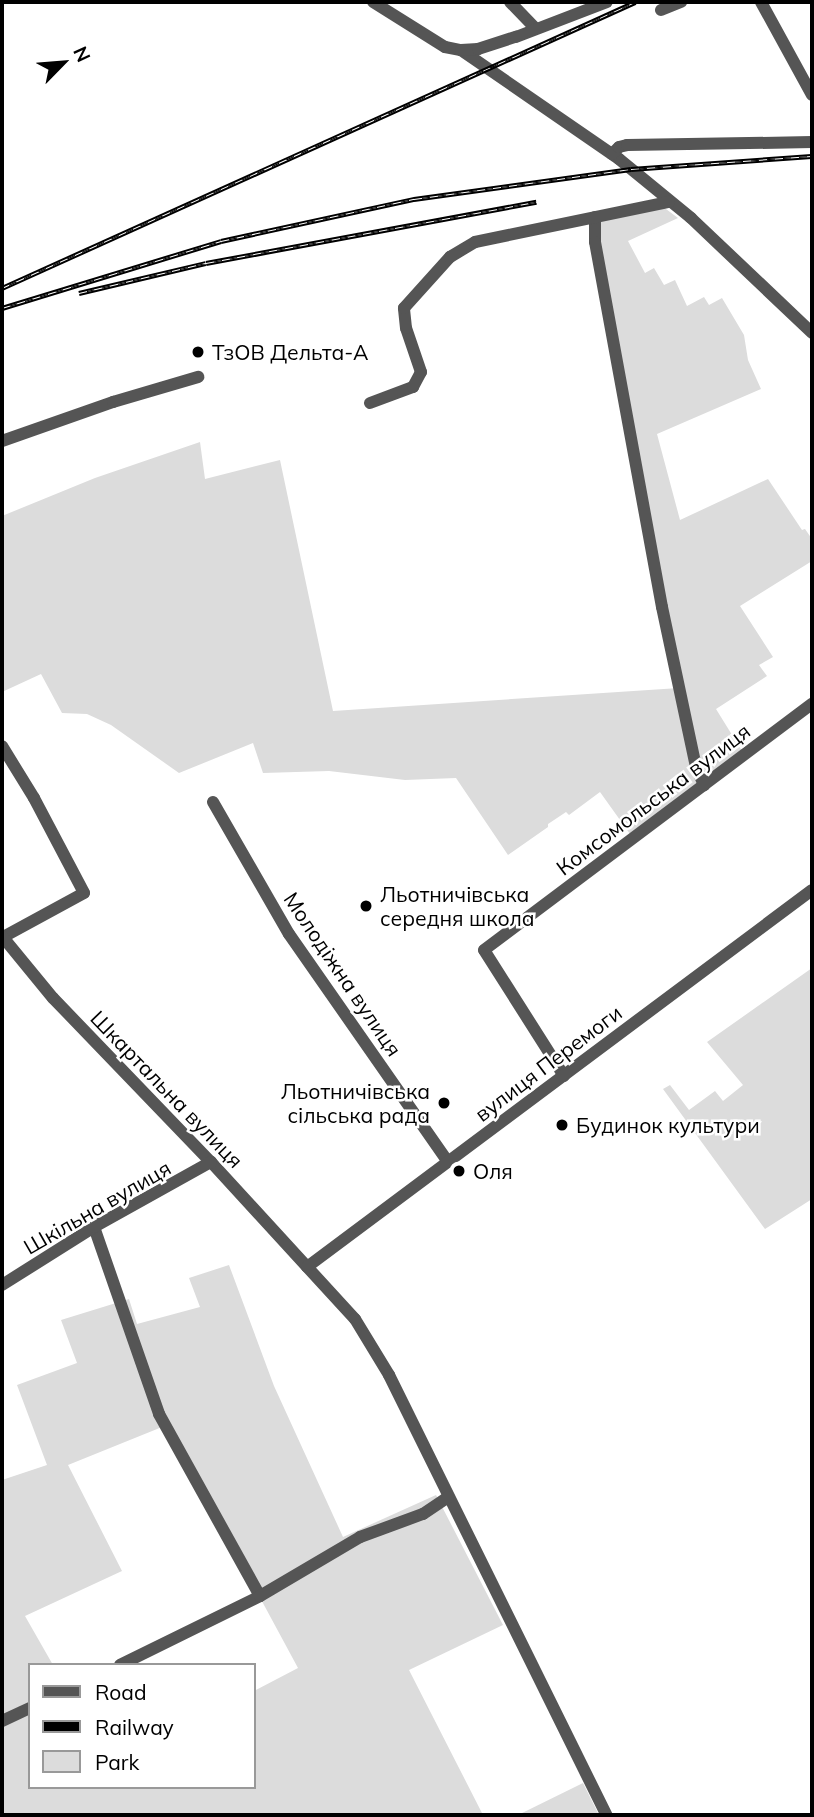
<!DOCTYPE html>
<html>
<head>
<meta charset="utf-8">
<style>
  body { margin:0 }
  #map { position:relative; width:814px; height:1817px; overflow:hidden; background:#fff; font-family:Mulish,sans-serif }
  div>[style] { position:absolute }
  .green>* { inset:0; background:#dcdcdc }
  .minor>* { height:12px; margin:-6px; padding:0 6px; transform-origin:6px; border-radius:6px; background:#555 }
  .rail>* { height:5px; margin-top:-2.5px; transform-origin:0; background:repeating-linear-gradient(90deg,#fff 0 8px,#000 0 16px); box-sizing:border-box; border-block:2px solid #000 }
  .dots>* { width:19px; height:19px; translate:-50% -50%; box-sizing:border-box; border:4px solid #fff; border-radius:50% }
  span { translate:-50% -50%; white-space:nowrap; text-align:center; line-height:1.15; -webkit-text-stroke:5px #fff; paint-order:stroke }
  .poi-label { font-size:21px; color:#000 }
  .left { translate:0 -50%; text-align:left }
  .right { translate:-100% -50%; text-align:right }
  .street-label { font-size:21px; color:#000 }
  .frame { position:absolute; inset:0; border:4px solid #000; pointer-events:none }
  .legend { position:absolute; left:28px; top:1663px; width:228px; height:126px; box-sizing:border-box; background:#fff; border:2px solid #999; margin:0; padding:9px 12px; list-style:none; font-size:21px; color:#000 }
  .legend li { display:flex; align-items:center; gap:14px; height:35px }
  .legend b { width:35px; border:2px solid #999 }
  .north { position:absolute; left:28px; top:28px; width:70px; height:70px; -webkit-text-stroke:5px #fff; paint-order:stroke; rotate:65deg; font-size:19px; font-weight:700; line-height:28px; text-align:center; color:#000 }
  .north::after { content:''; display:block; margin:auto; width:24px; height:32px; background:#000; clip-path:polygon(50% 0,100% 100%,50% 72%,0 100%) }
</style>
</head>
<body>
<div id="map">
  <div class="green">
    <i style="clip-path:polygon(662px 206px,678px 218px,628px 241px,645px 273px,654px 268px,664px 285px,675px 280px,687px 306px,704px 297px,709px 305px,722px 298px,744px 335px,748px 360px,761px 389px,657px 434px,680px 520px,768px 479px,802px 530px,805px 529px,812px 539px,812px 561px,740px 606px,773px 657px,759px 665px,767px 676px,716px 709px,742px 751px,630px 834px,600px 792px,569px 815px,566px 812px,548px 824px,548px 827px,508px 855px,456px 778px,405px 780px,329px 771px,263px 773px,253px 743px,179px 773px,111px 725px,87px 714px,62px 713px,41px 674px,2px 692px,2px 516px,95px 478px,200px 442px,205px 479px,280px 460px,333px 711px,679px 688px,595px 223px)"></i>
    <i style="clip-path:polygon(812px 968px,812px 1199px,765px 1229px,663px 1089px,670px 1085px,689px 1110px,715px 1091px,723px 1101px,743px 1085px,707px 1042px)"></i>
    <i style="clip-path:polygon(evenodd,229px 1265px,274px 1386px,343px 1537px,436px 1495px,503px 1625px,409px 1670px,483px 1815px,2px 1815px,2px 1480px,47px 1465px,17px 1385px,77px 1363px,61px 1320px,129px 1299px,137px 1324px,200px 1307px,189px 1278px,229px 1265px,167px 1425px,298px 1668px,254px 1691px,254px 1787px,30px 1787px,30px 1665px,53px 1665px,25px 1616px,122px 1571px,68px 1465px,167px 1425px)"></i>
    <i style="clip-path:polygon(583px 1783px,599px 1815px,518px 1815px)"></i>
  </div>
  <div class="minor">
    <i style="left:373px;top:2px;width:85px;rotate:32deg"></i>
    <i style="left:445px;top:47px;width:16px;rotate:11deg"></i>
    <i style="left:461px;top:50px;width:192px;rotate:34.6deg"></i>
    <i style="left:619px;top:159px;width:93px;rotate:39.3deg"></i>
    <i style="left:691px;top:218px;width:167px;rotate:43.5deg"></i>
    <i style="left:510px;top:2px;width:37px;rotate:46deg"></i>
    <i style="left:761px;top:2px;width:106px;rotate:61.3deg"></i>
    <i style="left:661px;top:10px;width:22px;rotate:-22deg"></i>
    <i style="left:461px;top:50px;width:17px;rotate:-3deg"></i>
    <i style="left:478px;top:49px;width:40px;rotate:-18deg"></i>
    <i style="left:516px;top:37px;width:97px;rotate:-21deg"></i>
    <i style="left:612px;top:154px;width:10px;rotate:-45deg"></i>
    <i style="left:619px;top:147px;width:8px;rotate:-14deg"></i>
    <i style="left:627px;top:145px;width:185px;rotate:-0.9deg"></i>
    <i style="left:595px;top:217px;width:25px;rotate:90deg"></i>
    <i style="left:595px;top:242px;width:371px;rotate:79.6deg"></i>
    <i style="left:662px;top:607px;width:164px;rotate:78deg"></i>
    <i style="left:696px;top:767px;width:20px;rotate:66deg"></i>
    <i style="left:370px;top:403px;width:46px;rotate:-20.4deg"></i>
    <i style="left:413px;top:387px;width:17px;rotate:-62deg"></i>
    <i style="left:421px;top:372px;width:46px;rotate:-108.8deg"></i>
    <i style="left:406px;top:328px;width:20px;rotate:-96deg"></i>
    <i style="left:404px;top:308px;width:69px;rotate:-48deg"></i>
    <i style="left:450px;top:257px;width:29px;rotate:-31deg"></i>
    <i style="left:475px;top:242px;width:198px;rotate:-11.7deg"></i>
    <i style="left:2px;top:441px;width:118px;rotate:-19.4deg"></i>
    <i style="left:113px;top:402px;width:89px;rotate:-16.4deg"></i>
    <i style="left:2px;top:746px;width:61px;rotate:58.4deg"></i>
    <i style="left:34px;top:798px;width:107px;rotate:62.2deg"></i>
    <i style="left:84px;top:893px;width:92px;rotate:151.5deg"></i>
    <i style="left:213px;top:802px;width:152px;rotate:60.1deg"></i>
    <i style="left:289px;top:934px;width:278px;rotate:55.1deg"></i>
    <i style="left:2px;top:936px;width:80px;rotate:50.6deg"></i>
    <i style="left:53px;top:998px;width:228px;rotate:46.1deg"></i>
    <i style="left:211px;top:1162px;width:213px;rotate:47.5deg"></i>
    <i style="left:355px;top:1319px;width:66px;rotate:58.7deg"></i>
    <i style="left:389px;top:1375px;width:491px;rotate:63.7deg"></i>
    <i style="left:564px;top:1076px;width:149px;rotate:-122.4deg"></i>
    <i style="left:484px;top:950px;width:410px;rotate:-36.9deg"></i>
    <i style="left:94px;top:1227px;width:198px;rotate:70.8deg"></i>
    <i style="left:159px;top:1414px;width:208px;rotate:61deg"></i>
    <i style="left:307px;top:1267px;width:630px;rotate:-36.74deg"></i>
    <i style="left:2px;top:1285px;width:109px;rotate:-32.2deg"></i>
    <i style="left:94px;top:1227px;width:134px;rotate:-29.1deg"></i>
    <i style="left:120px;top:1665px;width:156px;rotate:-26.2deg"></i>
    <i style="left:260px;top:1596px;width:116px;rotate:-30.5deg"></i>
    <i style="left:360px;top:1537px;width:67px;rotate:-20.1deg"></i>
    <i style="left:423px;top:1514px;width:30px;rotate:-34deg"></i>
    <i style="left:2px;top:1721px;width:31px;rotate:-25deg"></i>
  </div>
  <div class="rail">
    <i style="left:2px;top:288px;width:695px;rotate:-24.31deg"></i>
    <i style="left:79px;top:293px;width:130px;rotate:-13.3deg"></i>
    <i style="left:206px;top:263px;width:336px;rotate:-10.5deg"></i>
    <i style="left:2px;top:308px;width:229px;rotate:-17deg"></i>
    <i style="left:221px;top:241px;width:198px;rotate:-12.3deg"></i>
    <i style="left:414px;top:199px;width:219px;rotate:-7.9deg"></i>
    <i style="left:631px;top:169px;width:181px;rotate:-4.1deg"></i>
  </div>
  <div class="dots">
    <i style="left:198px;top:352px;background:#000"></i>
    <i style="left:366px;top:906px;background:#000"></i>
    <i style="left:444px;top:1103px;background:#000"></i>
    <i style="left:562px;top:1125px;background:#000"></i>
    <i style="left:459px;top:1171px;background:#000"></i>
  </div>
  <div class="poi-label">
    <span class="left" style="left:212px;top:352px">ТзОВ Дельта-А</span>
    <span class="left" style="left:380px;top:906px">Льотничівська<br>середня школа</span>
    <span class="right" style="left:430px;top:1103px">Льотничівська<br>сільська рада</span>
    <span class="left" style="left:576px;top:1125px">Будинок культури</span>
    <span class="left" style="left:473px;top:1171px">Оля</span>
  </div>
  <div class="street-label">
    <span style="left:653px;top:799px;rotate:-37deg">Комсомольська вулиця</span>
    <span style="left:343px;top:974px;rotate:56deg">Молодіжна вулиця</span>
    <span style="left:548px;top:1063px;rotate:-37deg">вулиця Перемоги</span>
    <span style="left:167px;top:1089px;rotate:46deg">Шкартальна вулиця</span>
    <span style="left:97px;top:1207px;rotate:-30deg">Шкільна вулиця</span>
  </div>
  <div class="frame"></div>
  <ul class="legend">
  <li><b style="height:9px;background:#555"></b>Road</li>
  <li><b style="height:9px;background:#000"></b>Railway</li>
  <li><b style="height:19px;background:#dcdcdc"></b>Park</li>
  </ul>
  <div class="north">N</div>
</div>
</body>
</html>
